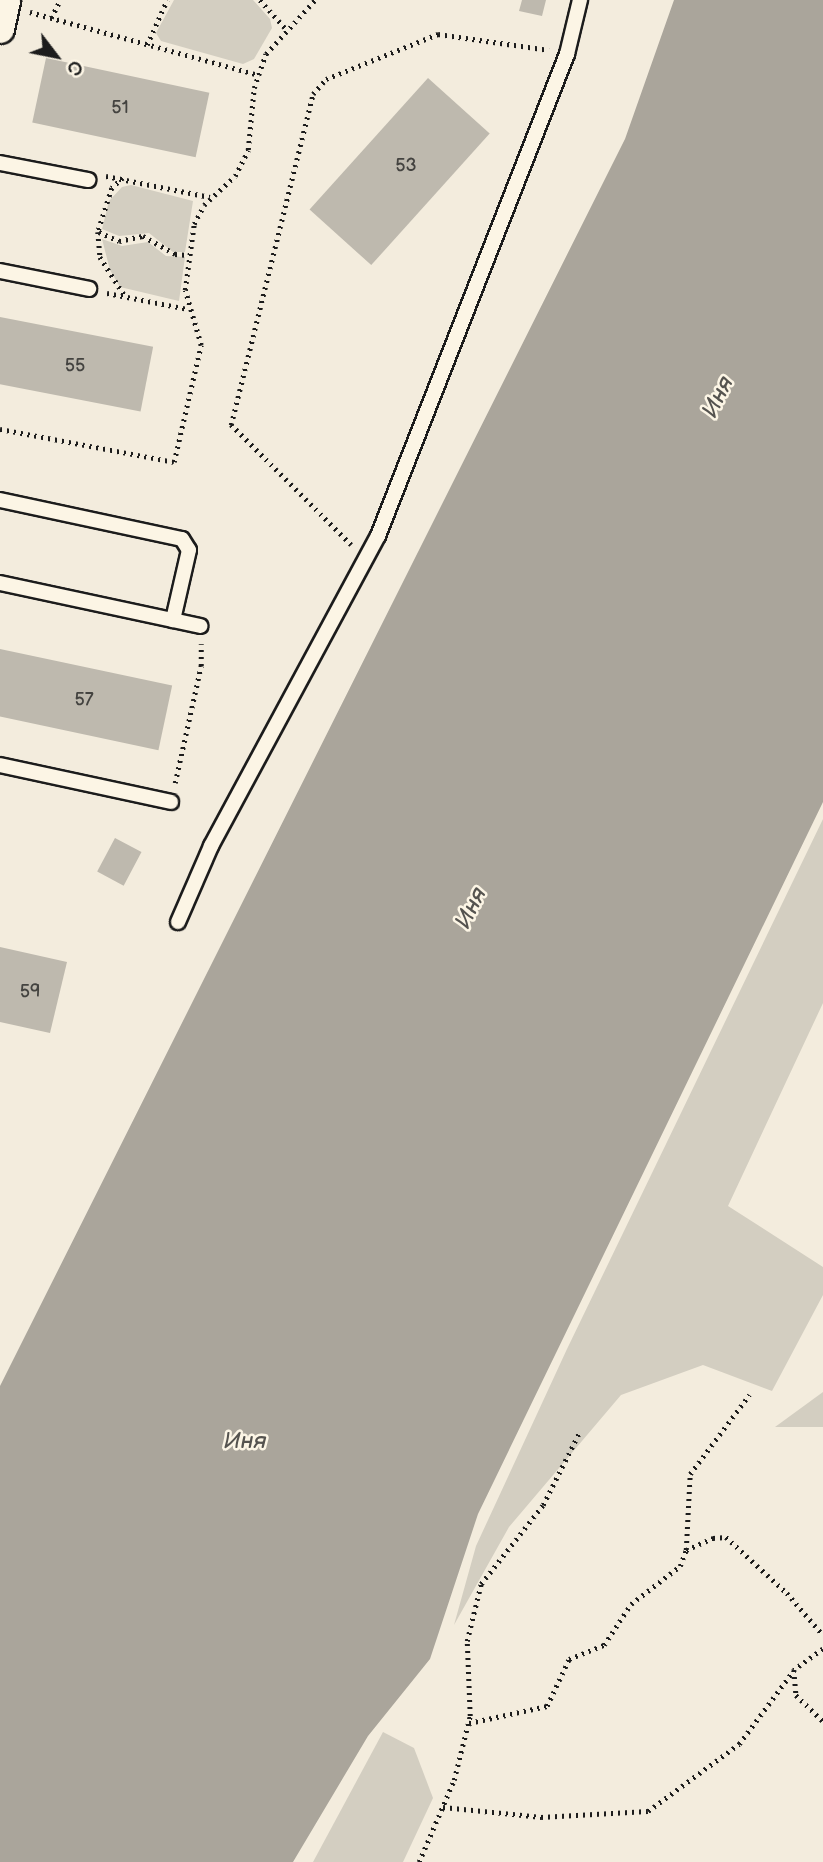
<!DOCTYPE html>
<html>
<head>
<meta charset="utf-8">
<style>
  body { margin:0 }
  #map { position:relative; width:823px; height:1862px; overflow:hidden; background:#f3ecdd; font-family:"Balsamiq Sans",sans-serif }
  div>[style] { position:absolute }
  .green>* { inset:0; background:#d3cec1 }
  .water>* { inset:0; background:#aaa59b }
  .building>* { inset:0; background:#beb9ae; transform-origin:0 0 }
  .path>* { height:4.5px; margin-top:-2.25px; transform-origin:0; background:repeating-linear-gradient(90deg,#1c1c1c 0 2px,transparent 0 7px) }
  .roads { filter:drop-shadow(2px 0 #1c1c1c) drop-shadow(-2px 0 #1c1c1c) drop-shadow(0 2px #1c1c1c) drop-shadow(0 -2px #1c1c1c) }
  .service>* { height:14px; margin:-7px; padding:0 7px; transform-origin:7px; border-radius:7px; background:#fcf5e5 }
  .minor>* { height:28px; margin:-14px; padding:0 14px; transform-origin:14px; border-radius:14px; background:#fcf5e5 }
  span { translate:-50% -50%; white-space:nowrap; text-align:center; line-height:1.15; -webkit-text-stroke:5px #fcf5e5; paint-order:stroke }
  .number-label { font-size:18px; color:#444340 }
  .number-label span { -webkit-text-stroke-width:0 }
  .water-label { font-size:23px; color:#55534f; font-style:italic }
  .north { position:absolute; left:21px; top:21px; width:70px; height:70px; -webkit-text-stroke:5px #fcf5e5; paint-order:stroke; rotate:122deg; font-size:19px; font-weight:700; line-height:28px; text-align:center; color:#1c1c1c }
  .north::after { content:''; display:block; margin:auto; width:24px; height:32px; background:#1c1c1c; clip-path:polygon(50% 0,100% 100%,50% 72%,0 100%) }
</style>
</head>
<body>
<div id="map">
  <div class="green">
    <i style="clip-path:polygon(174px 0,253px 0,270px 19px,272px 28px,254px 59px,243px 64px,161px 41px,156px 33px)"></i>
    <i style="clip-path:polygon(131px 185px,193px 201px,185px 252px,173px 252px,149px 233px,119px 236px,102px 229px,109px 201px,122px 187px)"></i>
    <i style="clip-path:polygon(102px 239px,122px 246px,148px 242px,166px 256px,185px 257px,179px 301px,120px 287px,110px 270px)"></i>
    <i style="clip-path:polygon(823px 819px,823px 1003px,728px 1206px,823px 1267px,823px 1295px,772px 1391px,703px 1365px,621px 1395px,509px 1527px,454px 1625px,476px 1546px,567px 1349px)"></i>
    <i style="clip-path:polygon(823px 1392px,823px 1427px,775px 1427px)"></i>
    <i style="clip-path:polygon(383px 1732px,414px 1748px,433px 1798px,403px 1862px,313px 1862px)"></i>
  </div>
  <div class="water">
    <i style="clip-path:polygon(674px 0,823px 0,823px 802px,478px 1514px,430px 1659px,368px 1736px,293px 1862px,0 1862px,0 1386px,625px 139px)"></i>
  </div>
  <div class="building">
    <i style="clip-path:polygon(522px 0,546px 0,542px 16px,519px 11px)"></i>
    <i style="left:46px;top:58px;width:167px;height:66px;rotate:12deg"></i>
    <i style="left:428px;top:78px;width:83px;height:177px;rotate:42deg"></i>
    <i style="left:0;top:317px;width:156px;height:66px;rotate:11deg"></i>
    <i style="left:0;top:649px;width:176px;height:66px;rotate:12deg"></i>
    <i style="left:115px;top:838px;width:30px;height:38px;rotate:28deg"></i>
    <i style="clip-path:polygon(0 947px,67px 962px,50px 1033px,0 1022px)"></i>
  </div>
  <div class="path">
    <i style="left:260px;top:0;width:39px;rotate:48deg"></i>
    <i style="left:30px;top:12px;width:238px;rotate:15.4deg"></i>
    <i style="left:51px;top:18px;width:20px;rotate:-63deg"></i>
    <i style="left:147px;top:45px;width:49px;rotate:-66deg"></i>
    <i style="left:106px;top:176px;width:106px;rotate:11.4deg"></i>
    <i style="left:123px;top:178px;width:15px;rotate:138deg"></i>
    <i style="left:112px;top:188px;width:46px;rotate:107.7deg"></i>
    <i style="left:98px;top:232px;width:25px;rotate:85deg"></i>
    <i style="left:100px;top:257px;width:46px;rotate:57.3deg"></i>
    <i style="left:99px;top:232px;width:22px;rotate:24deg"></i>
    <i style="left:119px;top:241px;width:25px;rotate:-12deg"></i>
    <i style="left:143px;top:236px;width:37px;rotate:29deg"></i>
    <i style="left:175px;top:254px;width:13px;rotate:4deg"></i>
    <i style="left:107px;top:293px;width:83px;rotate:11.2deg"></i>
    <i style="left:0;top:429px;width:177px;rotate:10.7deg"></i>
    <i style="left:174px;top:462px;width:120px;rotate:-77deg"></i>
    <i style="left:201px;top:345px;width:57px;rotate:-106.2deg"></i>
    <i style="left:185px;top:290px;width:67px;rotate:-82.2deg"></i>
    <i style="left:194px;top:224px;width:21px;rotate:-62deg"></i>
    <i style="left:204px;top:205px;width:42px;rotate:-43.1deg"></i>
    <i style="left:235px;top:176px;width:29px;rotate:-63deg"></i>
    <i style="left:248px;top:150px;width:62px;rotate:-84.5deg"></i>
    <i style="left:254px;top:88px;width:36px;rotate:-71deg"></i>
    <i style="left:266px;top:54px;width:73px;rotate:-47.8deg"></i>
    <i style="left:351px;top:545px;width:170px;rotate:-135deg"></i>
    <i style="left:231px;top:425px;width:341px;rotate:-76.1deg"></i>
    <i style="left:313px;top:94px;width:20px;rotate:-49deg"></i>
    <i style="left:326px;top:79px;width:121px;rotate:-21.9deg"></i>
    <i style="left:438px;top:34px;width:112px;rotate:8.2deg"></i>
    <i style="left:175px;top:783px;width:120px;rotate:-77.5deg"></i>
    <i style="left:201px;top:666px;width:22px;rotate:-90deg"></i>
    <i style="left:686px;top:1550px;width:30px;rotate:-24deg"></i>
    <i style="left:713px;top:1538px;width:13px;rotate:-4deg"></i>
    <i style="left:726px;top:1537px;width:83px;rotate:42.6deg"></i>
    <i style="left:787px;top:1593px;width:55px;rotate:49.4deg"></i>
    <i style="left:823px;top:1649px;width:36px;rotate:144deg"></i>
    <i style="left:794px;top:1670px;width:25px;rotate:85deg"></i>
    <i style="left:796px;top:1695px;width:37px;rotate:44deg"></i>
    <i style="left:469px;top:1723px;width:80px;rotate:-12.3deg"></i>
    <i style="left:547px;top:1706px;width:52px;rotate:-64.9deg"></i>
    <i style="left:569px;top:1659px;width:38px;rotate:-22deg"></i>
    <i style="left:604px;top:1645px;width:49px;rotate:-56.6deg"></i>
    <i style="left:631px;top:1604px;width:62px;rotate:-37.8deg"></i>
    <i style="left:680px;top:1566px;width:17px;rotate:-69deg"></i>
    <i style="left:686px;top:1550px;width:76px;rotate:-87deg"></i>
    <i style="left:690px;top:1474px;width:99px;rotate:-53.2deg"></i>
    <i style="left:443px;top:1807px;width:99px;rotate:5.8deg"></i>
    <i style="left:541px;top:1817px;width:107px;rotate:-3.2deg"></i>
    <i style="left:648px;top:1811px;width:113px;rotate:-36.4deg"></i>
    <i style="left:739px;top:1744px;width:92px;rotate:-53.4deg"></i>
    <i style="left:419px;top:1862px;width:89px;rotate:-66.9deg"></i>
    <i style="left:454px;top:1780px;width:66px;rotate:-76deg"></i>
    <i style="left:470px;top:1716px;width:75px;rotate:-92.3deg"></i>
    <i style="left:467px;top:1641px;width:59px;rotate:-76.2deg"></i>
    <i style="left:481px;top:1584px;width:100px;rotate:-51.9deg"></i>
    <i style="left:543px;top:1505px;width:80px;rotate:-63.4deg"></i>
  </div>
  <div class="roads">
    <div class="service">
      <i style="left:0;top:163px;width:90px;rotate:10.9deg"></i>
      <i style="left:0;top:271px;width:91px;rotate:11.4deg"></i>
      <i style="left:0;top:500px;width:186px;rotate:12.1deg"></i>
      <i style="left:182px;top:539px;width:13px;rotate:58deg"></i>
      <i style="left:189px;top:550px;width:72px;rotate:102.9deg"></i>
      <i style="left:0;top:583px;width:205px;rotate:12.1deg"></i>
      <i style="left:0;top:765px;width:175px;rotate:12.2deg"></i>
      <i style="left:178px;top:922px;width:83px;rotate:-66.5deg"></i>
      <i style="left:211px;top:846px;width:352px;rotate:-61.7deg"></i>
      <i style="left:378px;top:536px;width:518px;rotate:-68.59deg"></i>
      <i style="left:567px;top:54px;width:56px;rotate:-76.5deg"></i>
    </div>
    <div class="minor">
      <i style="left:0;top:29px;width:30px;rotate:-78deg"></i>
    </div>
  </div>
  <div class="number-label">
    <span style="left:120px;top:108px">51</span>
    <span style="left:406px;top:166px">53</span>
    <span style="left:75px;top:366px">55</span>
    <span style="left:84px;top:700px">57</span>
    <span style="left:30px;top:992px">59</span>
  </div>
  <div class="water-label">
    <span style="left:718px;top:397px;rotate:-64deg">Иня</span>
    <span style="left:471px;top:908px;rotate:-64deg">Иня</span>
    <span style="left:245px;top:1441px">Иня</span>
  </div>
  <div class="north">С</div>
</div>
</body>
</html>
